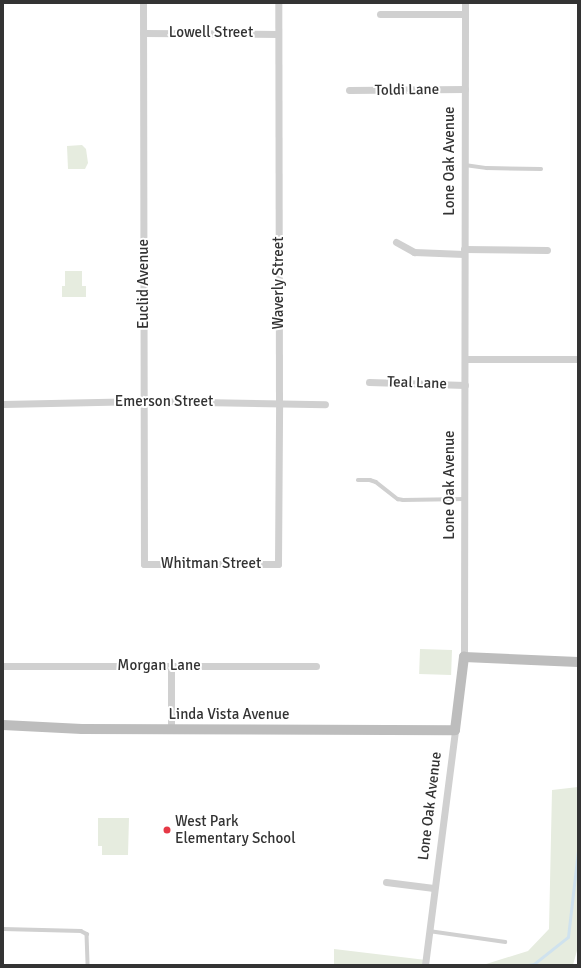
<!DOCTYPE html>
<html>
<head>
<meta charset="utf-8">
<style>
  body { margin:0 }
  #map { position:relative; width:581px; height:968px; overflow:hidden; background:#fff; font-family:Signika,sans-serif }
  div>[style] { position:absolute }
  .green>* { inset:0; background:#e6ecdf; transform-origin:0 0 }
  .stream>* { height:2.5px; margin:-1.25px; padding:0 1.25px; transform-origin:1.25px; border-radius:1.25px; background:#cfe2ee }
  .lane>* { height:3.5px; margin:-1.75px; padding:0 1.75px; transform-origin:1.75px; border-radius:1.75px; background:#d0d0d0 }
  .street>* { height:7px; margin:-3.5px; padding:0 3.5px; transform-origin:3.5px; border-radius:3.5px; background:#d0d0d0 }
  .secondary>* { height:10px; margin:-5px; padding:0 5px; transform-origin:5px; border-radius:5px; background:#bdbdbd }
  .dots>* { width:11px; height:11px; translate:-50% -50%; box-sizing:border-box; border:2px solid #fff; border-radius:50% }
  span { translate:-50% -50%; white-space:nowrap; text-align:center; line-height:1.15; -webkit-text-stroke:4px #fff; paint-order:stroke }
  .street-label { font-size:15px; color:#333 }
  .poi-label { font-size:15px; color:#333 }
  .left { translate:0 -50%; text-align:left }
  .frame { position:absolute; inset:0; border:4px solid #333; pointer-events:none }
</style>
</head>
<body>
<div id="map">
  <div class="green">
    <i style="clip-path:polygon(82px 145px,86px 149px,88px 163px,85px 169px,68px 169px,67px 146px)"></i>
    <i style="left:65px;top:271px;width:17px;height:15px"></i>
    <i style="left:86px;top:286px;width:11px;height:24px;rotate:90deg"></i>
    <i style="left:420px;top:649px;width:32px;height:25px;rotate:2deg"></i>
    <i style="clip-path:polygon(578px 787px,578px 947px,573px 965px,483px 965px,528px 951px,549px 929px,552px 790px)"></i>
    <i style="clip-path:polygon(98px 818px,129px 818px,128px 855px,102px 855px,102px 846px,98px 846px)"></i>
    <i style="clip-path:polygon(334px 949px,426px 960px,425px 965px,334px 965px)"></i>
  </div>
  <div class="stream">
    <i style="left:528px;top:965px;width:6px;rotate:-9deg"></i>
    <i style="left:534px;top:964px;width:43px;rotate:-38.5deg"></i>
    <i style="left:568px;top:937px;width:87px;rotate:-83.4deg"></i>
  </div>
  <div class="lane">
    <i style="left:465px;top:165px;width:22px;rotate:8deg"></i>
    <i style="left:487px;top:168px;width:54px;rotate:1.1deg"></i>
    <i style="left:358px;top:480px;width:12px"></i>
    <i style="left:370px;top:480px;width:6px;rotate:18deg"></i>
    <i style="left:376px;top:482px;width:28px;rotate:38deg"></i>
    <i style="left:398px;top:499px;width:5px;rotate:11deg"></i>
    <i style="left:403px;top:500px;width:62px;rotate:-0.9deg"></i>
    <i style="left:3px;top:929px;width:78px;rotate:1.5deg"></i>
    <i style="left:81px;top:931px;width:7px;rotate:27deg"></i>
    <i style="left:87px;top:934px;width:31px;rotate:88deg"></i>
    <i style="left:429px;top:931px;width:77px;rotate:8.2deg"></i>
  </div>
  <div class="street">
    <i style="left:143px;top:3px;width:561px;rotate:89.9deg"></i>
    <i style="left:144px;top:564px;width:134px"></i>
    <i style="left:278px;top:564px;width:161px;rotate:-89.6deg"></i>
    <i style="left:279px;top:403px;width:400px;rotate:-90.1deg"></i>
    <i style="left:380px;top:14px;width:85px"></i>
    <i style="left:143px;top:33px;width:135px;rotate:0.4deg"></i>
    <i style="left:349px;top:90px;width:116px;rotate:-0.5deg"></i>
    <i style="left:396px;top:242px;width:21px;rotate:29deg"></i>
    <i style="left:414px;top:252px;width:50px;rotate:2.3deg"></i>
    <i style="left:464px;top:249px;width:83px;rotate:0.7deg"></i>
    <i style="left:465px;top:359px;width:113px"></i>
    <i style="left:369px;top:382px;width:96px;rotate:1.8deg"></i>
    <i style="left:3px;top:404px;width:142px;rotate:-1.2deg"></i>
    <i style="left:145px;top:401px;width:180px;rotate:1deg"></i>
    <i style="left:464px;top:657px;width:654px;rotate:-89.91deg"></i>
    <i style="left:3px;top:666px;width:313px"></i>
    <i style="left:171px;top:730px;width:64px;rotate:-90deg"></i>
    <i style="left:386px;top:882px;width:48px;rotate:7.1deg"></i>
    <i style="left:425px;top:965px;width:237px;rotate:-82.7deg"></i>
  </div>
  <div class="secondary">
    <i style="left:3px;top:725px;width:79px;rotate:2.9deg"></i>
    <i style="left:82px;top:729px;width:373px;rotate:0.2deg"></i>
    <i style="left:455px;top:730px;width:74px;rotate:-83deg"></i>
    <i style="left:464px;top:657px;width:114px;rotate:2.5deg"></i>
  </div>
  <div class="dots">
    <i style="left:167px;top:830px;background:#e63946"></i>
  </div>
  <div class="street-label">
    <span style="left:211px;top:33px">Lowell Street</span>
    <span style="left:407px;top:90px;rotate:-1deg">Toldi Lane</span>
    <span style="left:450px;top:161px;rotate:-90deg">Lone Oak Avenue</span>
    <span style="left:279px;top:283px;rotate:-90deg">Waverly Street</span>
    <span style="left:144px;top:284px;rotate:-90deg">Euclid Avenue</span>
    <span style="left:417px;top:383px;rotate:2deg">Teal Lane</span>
    <span style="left:164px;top:402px">Emerson Street</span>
    <span style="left:450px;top:485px;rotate:-90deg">Lone Oak Avenue</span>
    <span style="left:211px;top:564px">Whitman Street</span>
    <span style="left:159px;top:666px">Morgan Lane</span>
    <span style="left:229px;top:715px">Linda Vista Avenue</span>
    <span style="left:430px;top:806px;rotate:-83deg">Lone Oak Avenue</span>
  </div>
  <div class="poi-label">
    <span class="left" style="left:175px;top:830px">West Park<br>Elementary School</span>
  </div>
  <div class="frame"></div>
</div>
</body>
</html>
